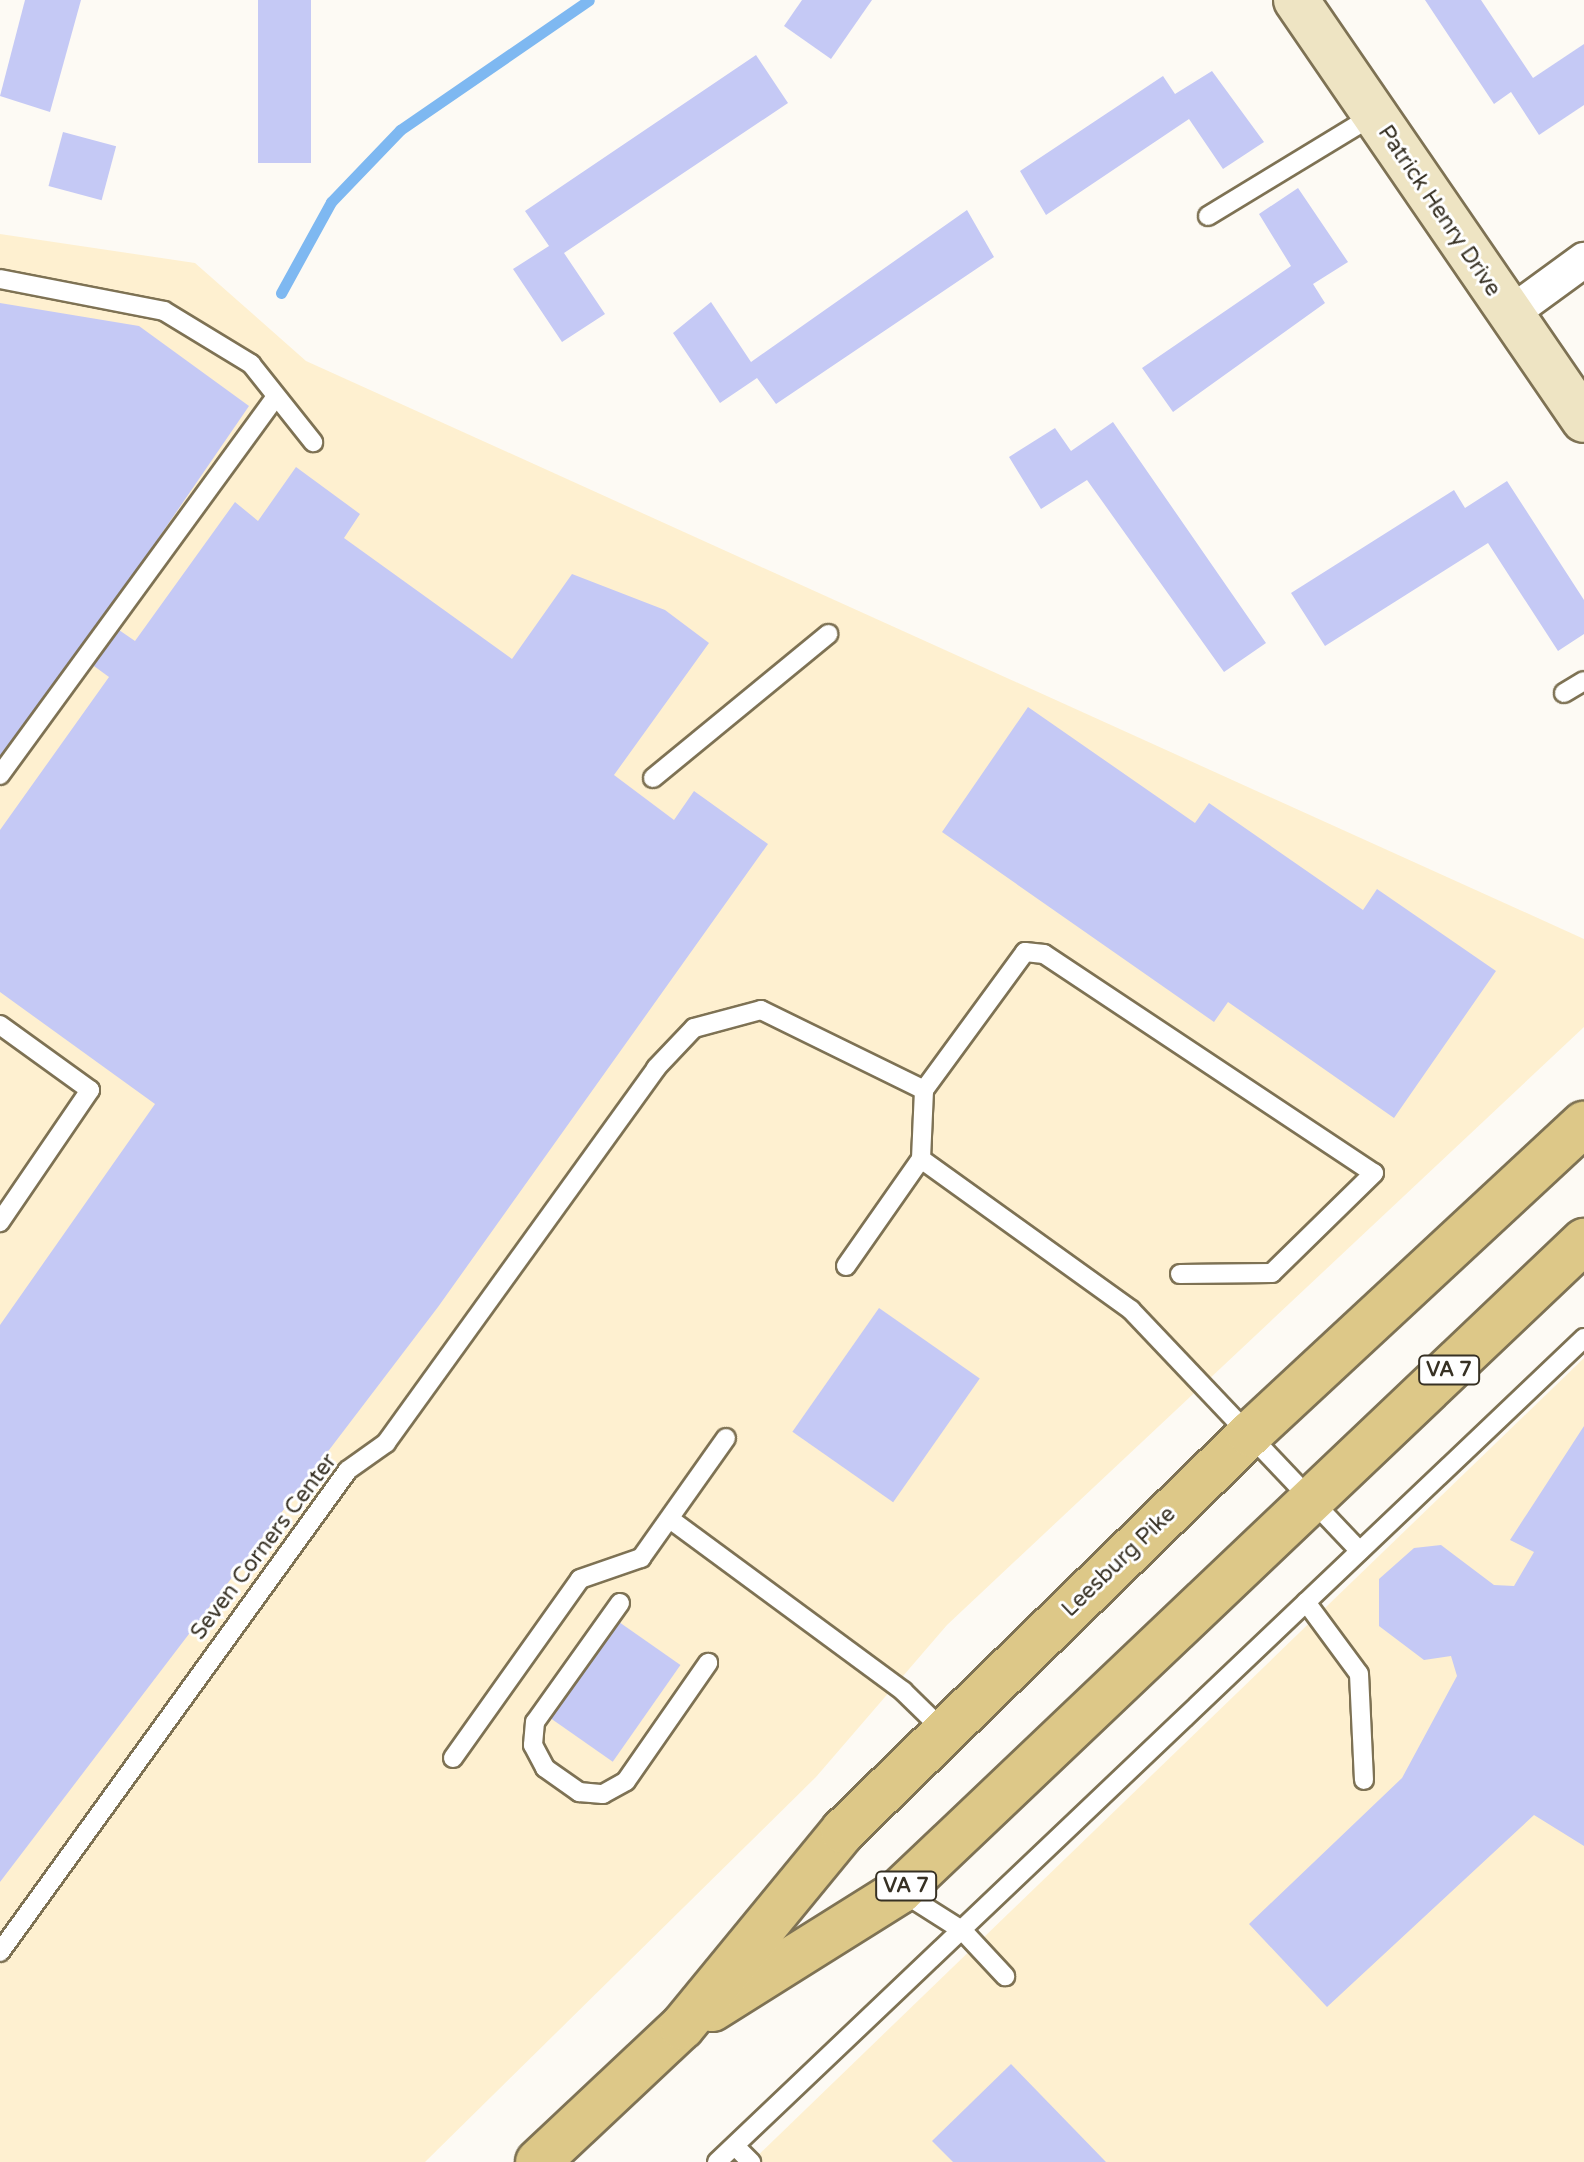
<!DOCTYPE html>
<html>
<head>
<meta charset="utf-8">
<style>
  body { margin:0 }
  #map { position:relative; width:1584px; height:2162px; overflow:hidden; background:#fdfaf4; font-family:"Varela Round",sans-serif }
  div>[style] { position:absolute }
  .built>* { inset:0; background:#fef0d0 }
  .stream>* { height:11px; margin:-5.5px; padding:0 5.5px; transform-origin:5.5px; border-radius:5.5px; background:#7eb8f1 }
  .building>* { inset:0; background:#c5c9f5; transform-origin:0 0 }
  .roads { filter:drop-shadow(2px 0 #7e7254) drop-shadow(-2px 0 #7e7254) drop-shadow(0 2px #7e7254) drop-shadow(0 -2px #7e7254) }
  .lane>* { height:18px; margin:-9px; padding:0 9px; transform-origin:9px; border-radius:9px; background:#fff }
  .street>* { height:34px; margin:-17px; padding:0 17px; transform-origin:17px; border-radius:17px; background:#fff }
  .secondary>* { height:44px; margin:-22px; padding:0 22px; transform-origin:22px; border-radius:22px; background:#eee4c3 }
  .primary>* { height:44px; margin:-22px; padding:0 22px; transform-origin:22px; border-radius:22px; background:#ddc888 }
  span { translate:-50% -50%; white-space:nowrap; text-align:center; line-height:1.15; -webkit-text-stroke:6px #fff; paint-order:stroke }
  .shield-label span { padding:2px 6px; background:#fff; border:2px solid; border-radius:6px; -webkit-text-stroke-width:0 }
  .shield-label { font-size:20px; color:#373124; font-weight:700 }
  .street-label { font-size:22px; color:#373124 }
</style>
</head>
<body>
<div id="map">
  <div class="built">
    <i style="clip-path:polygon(0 234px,195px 263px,306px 361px,1584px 939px,1584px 1027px,947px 1625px,816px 1777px,425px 2162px,0 2162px)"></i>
    <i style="clip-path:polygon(1584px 1358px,1584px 2162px,751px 2162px)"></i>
  </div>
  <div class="stream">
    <i style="left:281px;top:293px;width:104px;rotate:-61.2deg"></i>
    <i style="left:331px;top:202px;width:100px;rotate:-46.2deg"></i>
    <i style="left:400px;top:130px;width:229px;rotate:-34.5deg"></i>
  </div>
  <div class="building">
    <i style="clip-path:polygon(25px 0,81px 0,50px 112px,0 96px)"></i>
    <i style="left:258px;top:0;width:53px;height:163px"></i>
    <i style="clip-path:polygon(802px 0,872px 0,831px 59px,784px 26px)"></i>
    <i style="clip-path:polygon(1425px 0,1481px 0,1533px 78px,1584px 44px,1584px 105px,1539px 135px,1511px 92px,1494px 104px)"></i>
    <i style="clip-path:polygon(756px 55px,788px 103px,564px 253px,605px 314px,562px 342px,513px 269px,549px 246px,525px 211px)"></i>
    <i style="clip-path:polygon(1212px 71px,1264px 142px,1223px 169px,1189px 119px,1046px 215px,1020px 171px,1163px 76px,1175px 94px)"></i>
    <i style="left:63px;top:132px;width:55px;height:56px;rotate:15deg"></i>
    <i style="clip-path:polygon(1298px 188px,1348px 262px,1313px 284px,1325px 303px,1173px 412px,1142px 368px,1291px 266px,1259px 214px)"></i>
    <i style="clip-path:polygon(967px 210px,994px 257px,776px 404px,757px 378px,720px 403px,673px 333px,711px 302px,751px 362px)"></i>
    <i style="clip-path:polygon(0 303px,139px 326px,249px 406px,103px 619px,135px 641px,235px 502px,258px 521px,296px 467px,360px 514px,344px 538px,512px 659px,572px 574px,665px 610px,709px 643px,614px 775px,674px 820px,694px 791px,768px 844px,438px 1307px,0 1882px,0 1325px,155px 1104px,0 992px,0 830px,109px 677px,76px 653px,0 760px)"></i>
    <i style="clip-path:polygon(1113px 422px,1266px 643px,1224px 672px,1087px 480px,1041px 509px,1009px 457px,1055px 428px,1071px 451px)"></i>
    <i style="clip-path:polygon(1507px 481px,1584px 600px,1584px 634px,1558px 651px,1488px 543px,1325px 646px,1291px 593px,1454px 490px,1465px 508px)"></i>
    <i style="clip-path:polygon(1028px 707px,1195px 823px,1209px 803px,1363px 910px,1377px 889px,1496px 971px,1394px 1118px,1228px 1002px,1214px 1022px,942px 832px)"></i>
    <i style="left:879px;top:1308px;width:123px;height:151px;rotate:35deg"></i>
    <i style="clip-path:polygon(1584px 1426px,1584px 1846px,1534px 1815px,1327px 2007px,1249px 1924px,1402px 1778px,1457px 1676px,1451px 1656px,1424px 1660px,1379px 1626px,1379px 1579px,1414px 1548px,1441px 1545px,1494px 1585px,1514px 1586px,1534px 1552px,1510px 1540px)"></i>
    <i style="left:619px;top:1622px;width:75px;height:118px;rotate:35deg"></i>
    <i style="clip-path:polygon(1011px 2064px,1106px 2162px,953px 2162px,932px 2141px)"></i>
  </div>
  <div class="roads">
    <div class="lane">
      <i style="left:1208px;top:216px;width:194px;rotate:-31.3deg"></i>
      <i style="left:0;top:279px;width:167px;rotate:11deg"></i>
      <i style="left:164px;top:311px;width:102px;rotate:31.3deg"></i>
      <i style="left:251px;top:364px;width:100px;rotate:51.5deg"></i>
      <i style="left:1564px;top:693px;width:23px;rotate:-31deg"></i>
      <i style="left:0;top:775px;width:465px;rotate:-53.9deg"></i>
      <i style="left:653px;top:778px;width:227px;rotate:-39.4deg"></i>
      <i style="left:0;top:1025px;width:111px;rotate:35.8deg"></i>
      <i style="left:90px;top:1090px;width:160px;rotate:124.3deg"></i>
      <i style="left:921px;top:1159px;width:69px;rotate:-87.5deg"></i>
      <i style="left:924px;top:1090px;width:171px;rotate:-53.8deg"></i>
      <i style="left:1025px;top:952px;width:19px;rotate:6deg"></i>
      <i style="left:1044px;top:954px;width:396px;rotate:33.6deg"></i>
      <i style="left:1374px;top:1173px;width:143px;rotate:135.6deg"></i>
      <i style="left:1272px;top:1273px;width:92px;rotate:179.4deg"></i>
      <i style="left:846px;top:1266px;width:131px;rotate:-55deg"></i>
      <i style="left:921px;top:1159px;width:259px;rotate:35.7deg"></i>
      <i style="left:1131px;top:1310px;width:332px;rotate:46.5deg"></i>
      <i style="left:670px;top:1519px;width:290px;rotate:36.4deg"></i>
      <i style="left:903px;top:1691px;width:59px;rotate:44.3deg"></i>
      <i style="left:1306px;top:1602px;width:89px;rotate:53.6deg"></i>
      <i style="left:1359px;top:1674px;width:106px;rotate:87.3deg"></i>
      <i style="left:620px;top:1603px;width:146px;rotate:125.5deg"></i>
      <i style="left:535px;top:1722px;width:23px;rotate:95deg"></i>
      <i style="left:533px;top:1745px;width:26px;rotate:62deg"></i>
      <i style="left:545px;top:1768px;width:42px;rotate:35.2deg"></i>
      <i style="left:579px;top:1792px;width:24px;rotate:5deg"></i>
      <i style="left:603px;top:1794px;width:26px;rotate:-29deg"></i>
      <i style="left:626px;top:1781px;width:144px;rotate:-55.2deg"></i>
      <i style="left:453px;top:1758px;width:219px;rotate:-54.6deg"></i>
      <i style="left:580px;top:1579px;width:65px;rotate:-19deg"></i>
      <i style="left:641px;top:1558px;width:147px;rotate:-54.7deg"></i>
      <i style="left:900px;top:1891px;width:75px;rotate:32.4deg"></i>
      <i style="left:963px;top:1931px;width:62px;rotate:47deg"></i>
      <i style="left:0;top:1952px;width:594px;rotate:-54.17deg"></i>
      <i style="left:348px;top:1470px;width:47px;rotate:-35.4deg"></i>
      <i style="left:386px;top:1443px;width:462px;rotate:-54.2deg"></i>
      <i style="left:656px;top:1068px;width:55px;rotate:-46.5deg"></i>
      <i style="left:694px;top:1028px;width:69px;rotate:-15deg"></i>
      <i style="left:761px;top:1010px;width:182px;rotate:26.1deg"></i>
      <i style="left:735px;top:2146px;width:23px;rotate:45deg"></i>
      <i style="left:717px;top:2162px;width:1196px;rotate:-43.54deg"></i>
    </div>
    <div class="street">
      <i style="left:1510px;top:314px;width:92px;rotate:-36.1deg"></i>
    </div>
    <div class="secondary">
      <i style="left:1296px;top:0;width:509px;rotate:55.56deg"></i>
    </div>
    <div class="primary">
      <i style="left:712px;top:2009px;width:222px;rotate:-32.1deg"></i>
      <i style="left:900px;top:1891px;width:944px;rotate:-43.54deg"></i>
      <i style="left:538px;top:2162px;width:197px;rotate:-43.2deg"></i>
      <i style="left:682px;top:2027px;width:254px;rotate:-50.6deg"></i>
      <i style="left:843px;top:1831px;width:569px;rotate:-44.29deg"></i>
      <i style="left:1250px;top:1434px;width:456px;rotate:-42.9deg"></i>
    </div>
  </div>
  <div class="shield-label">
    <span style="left:1449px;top:1370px">VA 7</span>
    <span style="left:906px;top:1886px">VA 7</span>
  </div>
  <div class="street-label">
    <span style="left:1439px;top:211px;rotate:56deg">Patrick Henry Drive</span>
    <span style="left:264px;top:1547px;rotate:-53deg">Seven Corners Center</span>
    <span style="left:1119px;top:1562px;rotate:-44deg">Leesburg Pike</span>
  </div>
</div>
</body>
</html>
